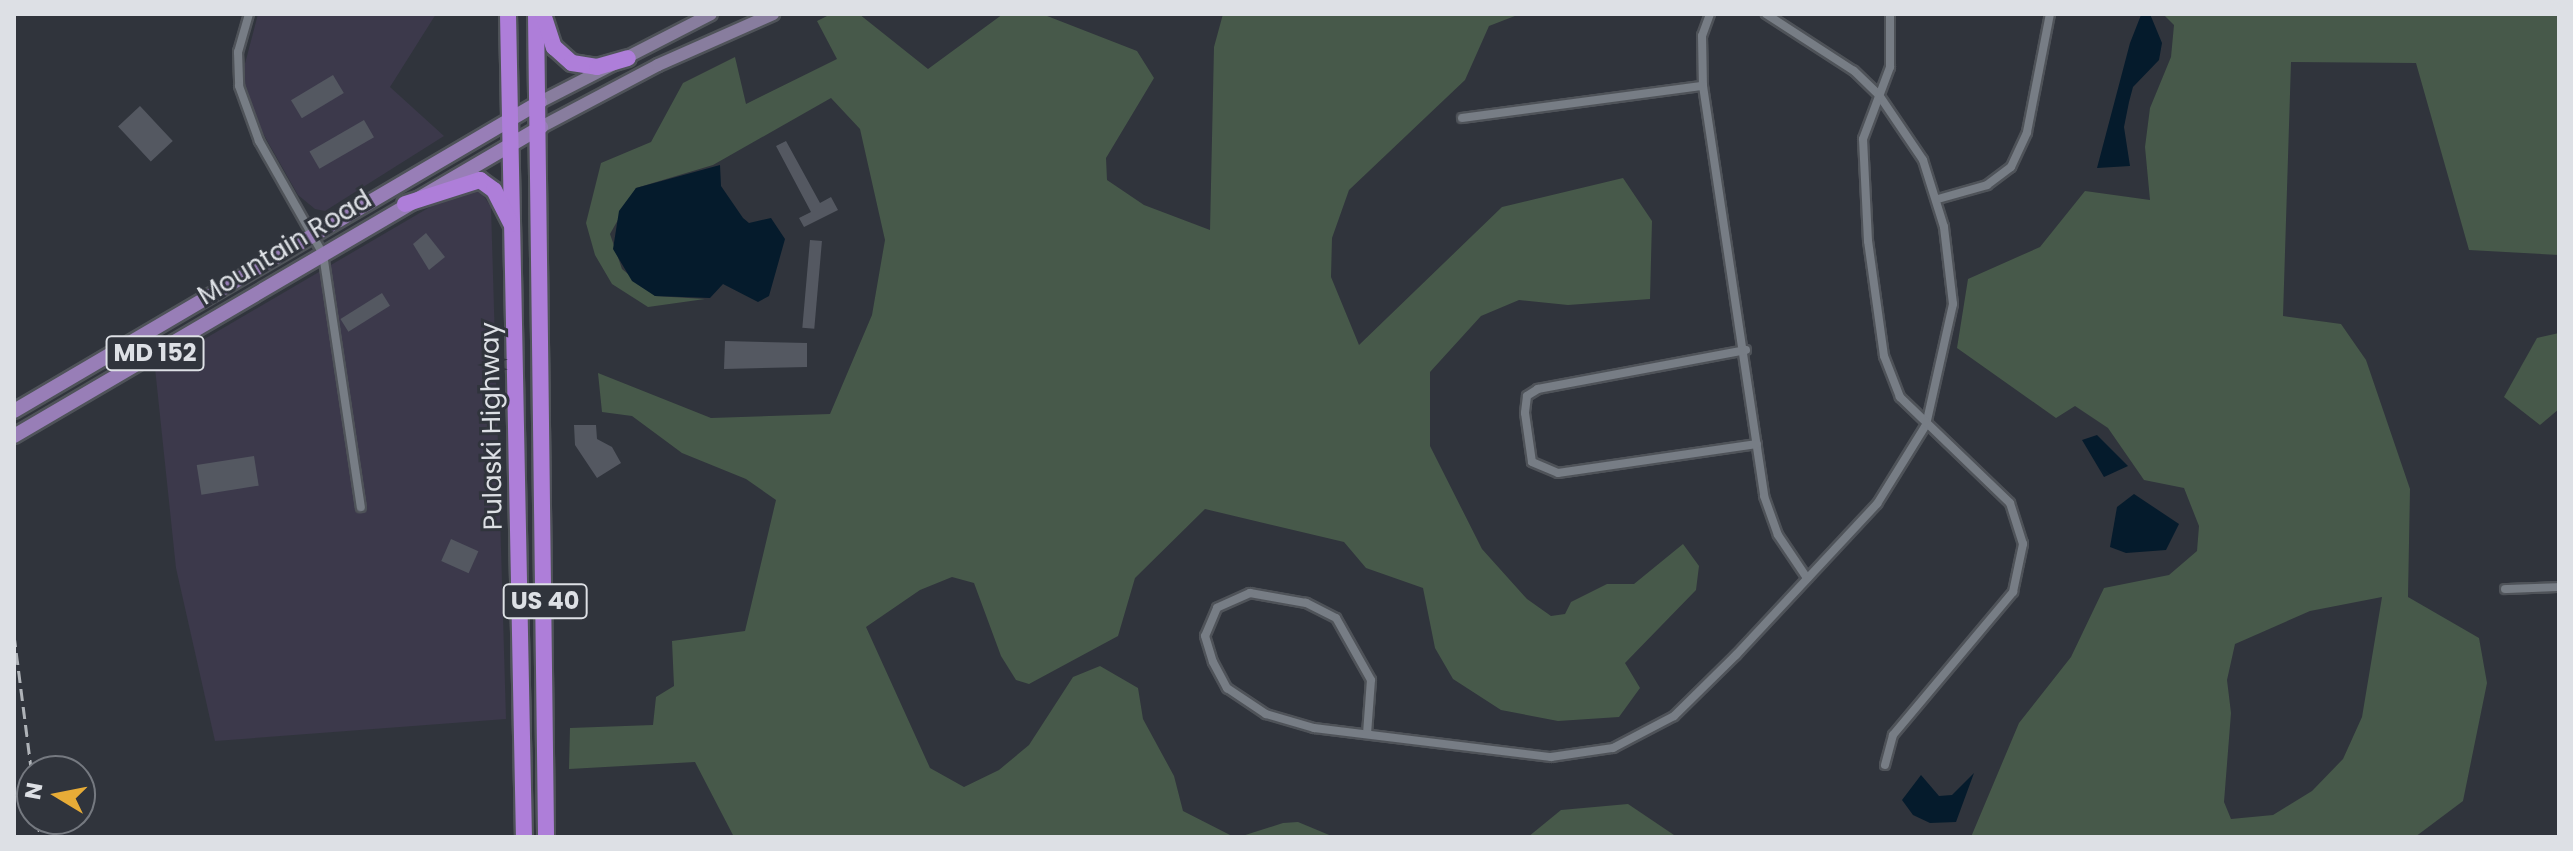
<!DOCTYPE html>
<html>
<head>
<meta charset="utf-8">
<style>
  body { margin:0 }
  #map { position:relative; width:2573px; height:851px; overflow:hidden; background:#30343c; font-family:Poppins,sans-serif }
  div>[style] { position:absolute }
  .commercial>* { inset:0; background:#3c394b }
  .green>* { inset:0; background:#47594a }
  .water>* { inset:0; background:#051b2c }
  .building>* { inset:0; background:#545861; transform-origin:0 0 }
  .roads { filter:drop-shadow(2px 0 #4f5359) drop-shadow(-2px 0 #4f5359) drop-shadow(0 2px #4f5359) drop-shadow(0 -2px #4f5359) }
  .street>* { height:8px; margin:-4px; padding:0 4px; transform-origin:4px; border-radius:4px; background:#777d85 }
  .secondary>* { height:12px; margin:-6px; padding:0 6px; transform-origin:6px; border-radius:6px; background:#887d9e }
  .primary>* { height:14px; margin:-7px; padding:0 7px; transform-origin:7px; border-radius:7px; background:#987eb7 }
  .highway>* { height:16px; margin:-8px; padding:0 8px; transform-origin:8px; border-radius:8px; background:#ae7ed9 }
  .rail>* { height:3px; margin-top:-1.5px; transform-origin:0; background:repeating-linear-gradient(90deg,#afb3b8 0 12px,transparent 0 18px) }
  span { translate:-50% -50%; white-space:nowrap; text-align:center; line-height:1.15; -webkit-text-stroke:6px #30343c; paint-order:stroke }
  .shield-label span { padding:2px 6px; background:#30343c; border:2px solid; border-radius:6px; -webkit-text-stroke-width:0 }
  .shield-label { font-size:24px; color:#dde0e5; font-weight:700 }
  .street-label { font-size:26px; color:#dde0e5 }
  .frame { position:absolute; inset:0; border:16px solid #dde0e5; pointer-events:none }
  .north { position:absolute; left:16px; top:755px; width:80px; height:80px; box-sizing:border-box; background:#30343c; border:2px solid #757980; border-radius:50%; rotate:280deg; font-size:22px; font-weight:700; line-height:32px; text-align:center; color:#dde0e5 }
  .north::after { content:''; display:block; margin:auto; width:28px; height:36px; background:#e7ac37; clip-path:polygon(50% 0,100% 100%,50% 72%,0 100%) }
</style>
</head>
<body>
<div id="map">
  <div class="commercial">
    <i style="clip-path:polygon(258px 14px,436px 14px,390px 87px,444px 136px,325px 211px,315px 209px,298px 195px,252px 114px,242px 75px)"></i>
    <i style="clip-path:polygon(479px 189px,491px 207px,506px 719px,215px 741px,176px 568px,155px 368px,459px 190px)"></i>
  </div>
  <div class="green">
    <i style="clip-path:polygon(831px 14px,859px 14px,928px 69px,1003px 14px,1042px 14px,1137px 51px,1154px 78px,1106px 158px,1107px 180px,1144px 205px,1210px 230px,1214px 47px,1223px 14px,1520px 14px,1489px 26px,1465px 80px,1349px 190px,1332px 238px,1331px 277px,1359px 345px,1502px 207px,1623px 178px,1652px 221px,1650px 299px,1568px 305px,1519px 300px,1481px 316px,1430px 372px,1430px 446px,1482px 549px,1527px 599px,1551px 616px,1565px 614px,1571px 602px,1607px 584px,1634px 584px,1683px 544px,1699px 566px,1696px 590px,1625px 663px,1640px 688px,1619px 717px,1558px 721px,1501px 710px,1453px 679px,1435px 648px,1423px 588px,1366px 568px,1344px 542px,1205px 509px,1135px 578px,1118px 636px,1029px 684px,1016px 680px,1001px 656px,974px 583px,952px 577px,920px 590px,866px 627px,930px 768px,964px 787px,999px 770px,1029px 745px,1073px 677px,1100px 666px,1138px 688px,1143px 719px,1174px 776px,1183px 811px,1234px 837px,734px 837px,695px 762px,569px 769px,570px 728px,653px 725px,656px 697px,674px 686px,672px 641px,745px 631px,776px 500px,746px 479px,682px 453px,632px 416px,602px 412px,598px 373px,711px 418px,830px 414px,872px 315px,885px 240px,860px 129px,831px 98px,713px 165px,636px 188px,610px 234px,622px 269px,655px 296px,705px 299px,648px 307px,612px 284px,595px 255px,586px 223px,601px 163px,651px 142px,683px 83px,735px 57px,746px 104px,837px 59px,817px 21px)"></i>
    <i style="clip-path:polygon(evenodd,2163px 14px,2559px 14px,2559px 255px,2469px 250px,2416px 63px,2291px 62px,2283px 316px,2341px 324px,2366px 360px,2410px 489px,2408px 597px,2479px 638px,2487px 683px,2463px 801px,2415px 837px,1971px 837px,2019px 723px,2071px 657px,2104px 588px,2169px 575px,2197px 551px,2199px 526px,2184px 488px,2144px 480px,2108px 428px,2075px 406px,2056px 418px,1957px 348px,1968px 279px,2040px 247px,2085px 191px,2150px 200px,2145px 147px,2150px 108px,2171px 57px,2174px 25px,2163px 14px,2382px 597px,2362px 717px,2343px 759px,2312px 791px,2273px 815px,2231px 819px,2224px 802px,2231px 713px,2227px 680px,2235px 644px,2310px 611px,2382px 597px)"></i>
    <i style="clip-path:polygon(2559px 333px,2559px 409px,2540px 425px,2504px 397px,2537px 338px)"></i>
    <i style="clip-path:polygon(1628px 804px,1677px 837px,1528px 837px,1561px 810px)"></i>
    <i style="clip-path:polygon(1298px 822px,1334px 837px,1239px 837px,1283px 823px)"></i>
  </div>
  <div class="water">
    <i style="clip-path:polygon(2150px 14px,2162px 43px,2159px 60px,2133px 87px,2129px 102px,2124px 127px,2130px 166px,2097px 168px,2130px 43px,2141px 15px)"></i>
    <i style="clip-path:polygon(720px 165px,721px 186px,743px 218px,749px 223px,771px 218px,785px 239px,769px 296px,758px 302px,723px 284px,710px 298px,655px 296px,632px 281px,613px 249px,619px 211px,636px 188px)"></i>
    <i style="clip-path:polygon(2097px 435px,2128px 466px,2104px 477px,2082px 440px)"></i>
    <i style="clip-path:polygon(2134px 494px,2179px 524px,2166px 550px,2126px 553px,2110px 547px,2117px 507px)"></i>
    <i style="clip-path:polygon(1974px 773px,1956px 822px,1930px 823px,1913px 815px,1902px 800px,1921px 775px,1939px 796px,1952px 795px)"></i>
  </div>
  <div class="building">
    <i style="left:333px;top:75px;width:21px;height:49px;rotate:59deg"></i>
    <i style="left:140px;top:106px;width:48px;height:30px;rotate:47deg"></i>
    <i style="left:364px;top:120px;width:20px;height:63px;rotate:60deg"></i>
    <i style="clip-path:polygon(786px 141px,820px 203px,831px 197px,838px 210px,804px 227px,799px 218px,811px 212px,776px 146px)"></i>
    <i style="clip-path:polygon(426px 233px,445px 257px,429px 270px,413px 244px)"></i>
    <i style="left:810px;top:240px;width:12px;height:88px;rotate:5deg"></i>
    <i style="left:382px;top:293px;width:15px;height:49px;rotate:58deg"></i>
    <i style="clip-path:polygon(725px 341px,807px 343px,807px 367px,724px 369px)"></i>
    <i style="clip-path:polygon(574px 425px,596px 425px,597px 439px,612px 447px,621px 463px,597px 478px,575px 445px)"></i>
    <i style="left:254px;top:456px;width:30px;height:58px;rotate:81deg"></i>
    <i style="left:451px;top:539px;width:30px;height:24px;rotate:24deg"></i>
  </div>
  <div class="roads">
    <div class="street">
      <i style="left:249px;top:14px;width:40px;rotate:106deg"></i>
      <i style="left:238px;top:52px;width:34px;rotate:88deg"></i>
      <i style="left:239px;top:86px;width:59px;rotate:70deg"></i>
      <i style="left:259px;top:141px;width:130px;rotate:60.5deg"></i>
      <i style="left:323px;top:254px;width:256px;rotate:81.5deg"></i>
      <i style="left:1710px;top:14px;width:23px;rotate:110deg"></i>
      <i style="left:1702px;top:36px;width:50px;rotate:88.9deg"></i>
      <i style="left:1703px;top:86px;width:415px;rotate:81.5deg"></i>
      <i style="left:1764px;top:496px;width:41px;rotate:70.3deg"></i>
      <i style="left:1778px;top:535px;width:52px;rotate:56deg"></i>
      <i style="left:1462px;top:118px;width:243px;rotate:-7.6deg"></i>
      <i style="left:1938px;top:199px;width:51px;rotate:-15.9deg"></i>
      <i style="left:1987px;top:185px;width:30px;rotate:-37deg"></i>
      <i style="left:2011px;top:167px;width:38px;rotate:-65deg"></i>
      <i style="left:2027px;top:132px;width:120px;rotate:-79deg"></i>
      <i style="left:1746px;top:350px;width:212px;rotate:169.4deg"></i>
      <i style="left:1538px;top:389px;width:13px;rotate:148deg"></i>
      <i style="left:1527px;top:396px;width:17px;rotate:97deg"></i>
      <i style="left:1525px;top:413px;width:49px;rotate:81.9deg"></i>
      <i style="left:1532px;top:462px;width:28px;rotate:23deg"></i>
      <i style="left:1558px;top:473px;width:201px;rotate:-8.3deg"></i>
      <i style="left:2505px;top:589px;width:54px;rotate:-2.1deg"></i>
      <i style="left:1367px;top:734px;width:54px;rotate:-85.8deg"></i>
      <i style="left:1371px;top:680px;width:71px;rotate:-119.4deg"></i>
      <i style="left:1336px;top:618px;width:34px;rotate:-153deg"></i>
      <i style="left:1306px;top:603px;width:57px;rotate:-169.9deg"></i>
      <i style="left:1250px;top:593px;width:36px;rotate:156deg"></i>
      <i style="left:1217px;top:608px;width:30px;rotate:113deg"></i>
      <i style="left:1205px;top:636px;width:27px;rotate:73deg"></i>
      <i style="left:1213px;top:662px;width:30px;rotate:62deg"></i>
      <i style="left:1227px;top:688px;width:47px;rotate:33.7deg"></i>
      <i style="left:1266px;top:714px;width:50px;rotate:16.3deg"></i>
      <i style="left:1314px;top:728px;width:239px;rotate:7deg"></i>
      <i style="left:1551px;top:757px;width:63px;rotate:-8.3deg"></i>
      <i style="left:1613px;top:748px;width:69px;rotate:-27.7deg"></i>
      <i style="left:1674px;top:716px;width:87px;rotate:-44.5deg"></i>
      <i style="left:1736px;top:655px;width:207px;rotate:-47deg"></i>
      <i style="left:1877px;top:504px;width:93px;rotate:-58.2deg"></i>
      <i style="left:1926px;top:425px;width:124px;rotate:-77.4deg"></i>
      <i style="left:1953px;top:304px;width:78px;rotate:-96.7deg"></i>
      <i style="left:1944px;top:227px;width:70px;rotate:-107.4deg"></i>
      <i style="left:1923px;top:160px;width:78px;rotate:-124.1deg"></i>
      <i style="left:1879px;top:95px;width:35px;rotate:-136deg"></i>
      <i style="left:1854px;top:71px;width:105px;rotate:-147.1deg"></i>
      <i style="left:1885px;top:765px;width:31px;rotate:-75deg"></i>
      <i style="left:1893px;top:735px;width:187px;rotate:-50deg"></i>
      <i style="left:2013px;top:592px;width:49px;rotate:-78.2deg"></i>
      <i style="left:2023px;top:544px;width:43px;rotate:-107.6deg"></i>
      <i style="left:2010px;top:503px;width:153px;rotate:-136.1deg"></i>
      <i style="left:1900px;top:397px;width:44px;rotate:-111.3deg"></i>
      <i style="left:1884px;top:356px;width:116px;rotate:-97.9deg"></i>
      <i style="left:1868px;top:241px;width:102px;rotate:-92.8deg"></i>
      <i style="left:1863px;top:139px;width:77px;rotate:-69.4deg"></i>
      <i style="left:1890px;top:67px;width:53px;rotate:-90deg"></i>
    </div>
    <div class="secondary">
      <i style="left:540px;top:102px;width:192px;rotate:-27.2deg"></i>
      <i style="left:541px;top:127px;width:132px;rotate:-27.9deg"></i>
      <i style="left:658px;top:65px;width:126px;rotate:-23.9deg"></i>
    </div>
    <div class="primary">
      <i style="left:14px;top:411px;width:610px;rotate:-30.43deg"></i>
      <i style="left:14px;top:436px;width:611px;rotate:-30.38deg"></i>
    </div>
    <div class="highway">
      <i style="left:508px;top:14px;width:823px;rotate:88.89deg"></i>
      <i style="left:536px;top:14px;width:823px;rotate:89.3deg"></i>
      <i style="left:543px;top:14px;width:35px;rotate:72deg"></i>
      <i style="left:554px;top:47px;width:24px;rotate:42deg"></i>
      <i style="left:572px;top:63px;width:25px;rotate:9deg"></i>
      <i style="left:597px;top:67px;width:32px;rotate:-16deg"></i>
      <i style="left:405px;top:204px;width:79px;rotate:-17.7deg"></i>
      <i style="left:480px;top:180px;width:17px;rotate:36deg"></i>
      <i style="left:494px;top:190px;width:38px;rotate:63deg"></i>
    </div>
  </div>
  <div class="rail">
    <i style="left:14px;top:635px;width:141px;rotate:82.7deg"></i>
    <i style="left:38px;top:819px;width:18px;rotate:84deg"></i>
  </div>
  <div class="shield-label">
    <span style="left:155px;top:353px">MD 152</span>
    <span style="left:545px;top:601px">US 40</span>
  </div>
  <div class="street-label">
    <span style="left:285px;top:248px;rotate:-31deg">Mountain Road</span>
    <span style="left:492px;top:426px;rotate:-91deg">Pulaski Highway</span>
  </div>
  <div class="frame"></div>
  <div class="north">N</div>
</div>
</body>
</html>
